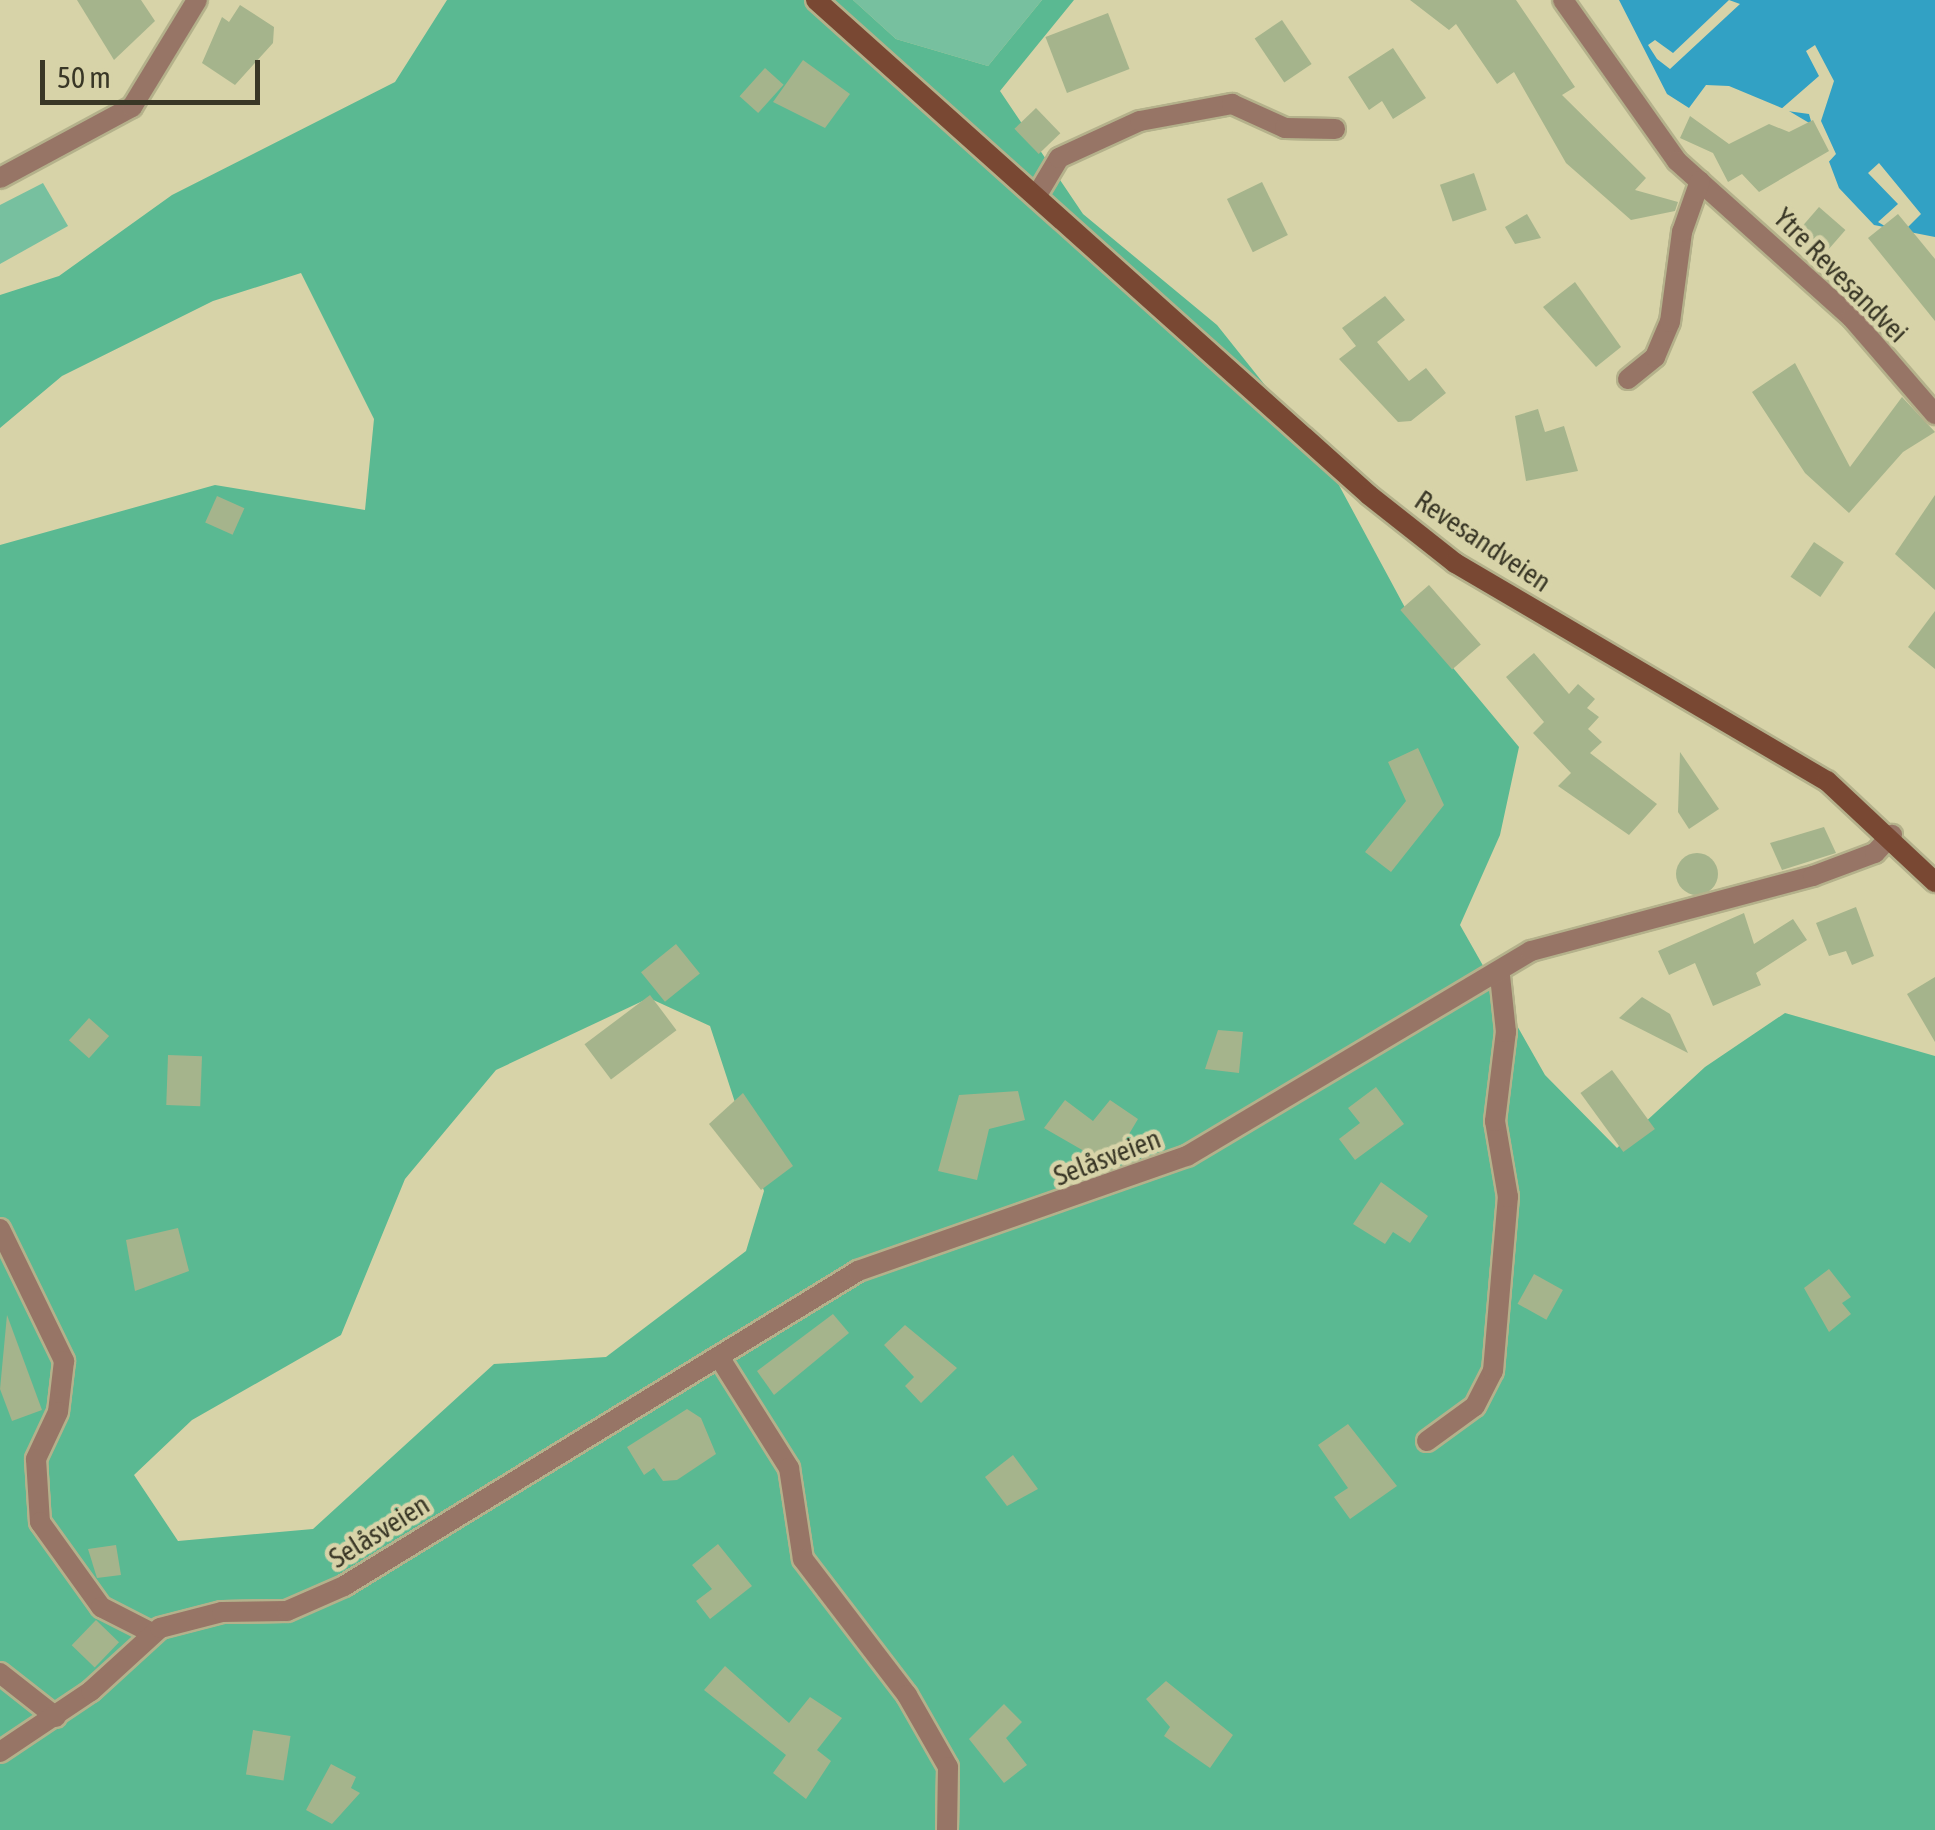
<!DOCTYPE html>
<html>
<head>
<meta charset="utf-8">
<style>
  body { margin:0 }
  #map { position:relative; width:1935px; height:1830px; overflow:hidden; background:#d7d3a8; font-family:"Asap Condensed",sans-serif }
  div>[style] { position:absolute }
  .green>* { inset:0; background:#77c09f }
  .forest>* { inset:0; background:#5ab992 }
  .water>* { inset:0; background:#32a1c4 }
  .pier>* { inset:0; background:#d7d3a8 }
  .building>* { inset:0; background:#a5b48c; transform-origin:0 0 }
  .round { border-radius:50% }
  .roads { filter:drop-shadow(2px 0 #b4b18b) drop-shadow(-2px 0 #b4b18b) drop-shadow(0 2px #b4b18b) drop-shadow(0 -2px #b4b18b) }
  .street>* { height:20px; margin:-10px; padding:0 10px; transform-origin:10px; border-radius:10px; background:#977566 }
  .secondary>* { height:20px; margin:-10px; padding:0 10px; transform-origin:10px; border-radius:10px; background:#794833 }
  span { translate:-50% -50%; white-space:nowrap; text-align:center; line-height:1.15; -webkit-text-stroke:9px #d7d3a8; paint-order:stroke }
  .street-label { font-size:28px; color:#393726 }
  .scale { position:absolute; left:40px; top:60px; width:220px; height:45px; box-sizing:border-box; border:5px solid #393726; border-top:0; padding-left:12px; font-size:30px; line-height:35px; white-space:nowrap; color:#393726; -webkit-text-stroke:8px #d7d3a8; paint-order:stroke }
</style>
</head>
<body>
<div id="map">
  <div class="green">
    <i style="clip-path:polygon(853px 0,1042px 0,988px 66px,896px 39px)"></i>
    <i style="clip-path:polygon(43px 183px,68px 226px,0 264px,0 205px)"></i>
  </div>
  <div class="forest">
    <i style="clip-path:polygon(evenodd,447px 0,853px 0,896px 39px,988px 66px,1042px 0,1074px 0,1000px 91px,1083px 214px,1217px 325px,1327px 463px,1409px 615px,1519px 747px,1500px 835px,1460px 925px,1545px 1075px,1617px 1148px,1705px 1067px,1785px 1013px,1935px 1056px,1935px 1830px,0 1830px,0 545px,215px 485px,365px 510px,374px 419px,301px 273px,213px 301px,62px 376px,0 428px,0 295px,59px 276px,172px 195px,395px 82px,447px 0,649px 998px,710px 1026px,764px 1191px,746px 1251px,606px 1357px,494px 1364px,313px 1529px,178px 1541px,134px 1475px,192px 1420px,341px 1335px,405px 1179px,496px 1070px,649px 998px)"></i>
  </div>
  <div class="water">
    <i style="clip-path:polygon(1619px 0,1935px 0,1935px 237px,1874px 225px,1839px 188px,1816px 127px,1789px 111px,1729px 86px,1706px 85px,1689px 108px,1667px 94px)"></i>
  </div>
  <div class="pier">
    <i style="clip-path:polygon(1729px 0,1740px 4px,1670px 69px,1657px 59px,1648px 45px,1655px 40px,1673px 53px)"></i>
    <i style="clip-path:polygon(1815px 45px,1834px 81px,1821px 121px,1836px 154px,1824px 167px,1809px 114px,1780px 110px,1819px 76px,1806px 51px)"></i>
    <i style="clip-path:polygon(1879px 163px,1921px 214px,1900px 235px,1878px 222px,1898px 204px,1868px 173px)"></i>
  </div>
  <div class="building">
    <i style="clip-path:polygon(77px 0,141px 0,155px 21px,114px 60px)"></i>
    <i style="clip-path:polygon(1410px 0,1516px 0,1575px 87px,1562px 95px,1646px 178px,1635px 190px,1678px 202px,1675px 211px,1631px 220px,1566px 163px,1514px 72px,1497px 84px,1456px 24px,1449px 30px)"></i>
    <i style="clip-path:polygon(240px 5px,274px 27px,273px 43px,235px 85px,202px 63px,222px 17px,229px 22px)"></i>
    <i style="left:1108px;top:13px;width:60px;height:67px;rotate:69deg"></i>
    <i style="left:1282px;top:20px;width:53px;height:33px;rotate:56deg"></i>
    <i style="clip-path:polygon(1393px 48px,1426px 98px,1393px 119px,1382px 101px,1369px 110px,1348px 77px)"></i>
    <i style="clip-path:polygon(803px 60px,850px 94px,825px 128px,773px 102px)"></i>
    <i style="left:765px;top:68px;width:25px;height:38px;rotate:42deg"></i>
    <i style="left:1036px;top:108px;width:35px;height:30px;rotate:46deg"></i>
    <i style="clip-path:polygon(1690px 116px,1729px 144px,1769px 124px,1789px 132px,1813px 120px,1829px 151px,1759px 192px,1742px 174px,1728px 182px,1713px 153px,1680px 138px)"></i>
    <i style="left:1474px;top:173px;width:39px;height:36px;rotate:71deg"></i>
    <i style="left:1262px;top:182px;width:59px;height:39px;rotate:64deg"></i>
    <i style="left:1819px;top:207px;width:35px;height:34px;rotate:41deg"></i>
    <i style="clip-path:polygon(1527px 214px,1541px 238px,1515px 244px,1505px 227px)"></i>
    <i style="clip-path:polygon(1898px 214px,1935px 259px,1935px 321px,1868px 238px)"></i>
    <i style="clip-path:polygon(1575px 282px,1621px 347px,1596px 367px,1543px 307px)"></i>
    <i style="clip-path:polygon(1385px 296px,1405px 320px,1377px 342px,1409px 381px,1426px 368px,1446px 393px,1411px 421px,1398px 422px,1339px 359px,1356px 346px,1342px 328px)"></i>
    <i style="clip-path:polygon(1795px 363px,1850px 467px,1902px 397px,1935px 432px,1903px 452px,1849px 513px,1805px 473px,1752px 392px)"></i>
    <i style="clip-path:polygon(1538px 409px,1545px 432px,1564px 426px,1578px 471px,1526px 481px,1515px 416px)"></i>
    <i style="clip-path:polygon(1935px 495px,1935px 590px,1895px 554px)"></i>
    <i style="left:217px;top:496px;width:30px;height:29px;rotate:24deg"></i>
    <i style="left:1814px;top:542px;width:36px;height:42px;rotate:34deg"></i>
    <i style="left:1429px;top:585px;width:79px;height:38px;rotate:49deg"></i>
    <i style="clip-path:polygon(1935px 611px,1935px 669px,1908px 647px)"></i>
    <i style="clip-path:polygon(1534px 653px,1569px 694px,1578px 684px,1595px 699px,1587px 708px,1599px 717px,1588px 729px,1602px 742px,1590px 753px,1657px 804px,1629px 835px,1558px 786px,1571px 773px,1533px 733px,1544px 722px,1506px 677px)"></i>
    <i style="clip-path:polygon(1418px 748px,1444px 805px,1391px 872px,1365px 852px,1406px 801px,1388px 762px)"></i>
    <i style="clip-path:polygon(1680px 752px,1719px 809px,1689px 829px,1678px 812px)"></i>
    <i style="clip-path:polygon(1824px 827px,1836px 853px,1782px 870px,1770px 843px)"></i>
    <i class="round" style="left:1676px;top:853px;width:42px;height:42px"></i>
    <i style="clip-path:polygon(1856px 907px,1874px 956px,1852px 965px,1846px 951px,1829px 956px,1816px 923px)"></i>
    <i style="clip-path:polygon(1744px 913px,1754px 944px,1793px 919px,1807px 940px,1756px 973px,1761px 985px,1713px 1006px,1695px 963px,1669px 975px,1658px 951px)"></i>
    <i style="left:676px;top:944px;width:38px;height:45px;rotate:51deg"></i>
    <i style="clip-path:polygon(1935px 977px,1935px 1042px,1907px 994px)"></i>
    <i style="left:650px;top:995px;width:44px;height:82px;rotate:53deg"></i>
    <i style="clip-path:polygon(1642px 997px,1670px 1014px,1688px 1053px,1619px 1018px)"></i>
    <i style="left:89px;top:1018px;width:27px;height:30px;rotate:42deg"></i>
    <i style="clip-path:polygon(1218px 1030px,1243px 1032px,1239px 1073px,1205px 1069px)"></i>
    <i style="left:168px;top:1055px;width:34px;height:50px;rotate:2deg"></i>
    <i style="left:1612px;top:1070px;width:73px;height:39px;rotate:54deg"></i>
    <i style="clip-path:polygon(1376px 1087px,1404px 1124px,1355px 1160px,1339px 1139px,1360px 1123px,1348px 1108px)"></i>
    <i style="clip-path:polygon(1018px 1091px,1025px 1120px,989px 1129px,977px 1180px,938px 1171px,959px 1095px)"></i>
    <i style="clip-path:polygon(743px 1093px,793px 1166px,761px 1190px,709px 1124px)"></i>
    <i style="clip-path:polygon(1065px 1100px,1093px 1121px,1110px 1100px,1138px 1119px,1110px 1166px,1044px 1128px)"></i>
    <i style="clip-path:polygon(1381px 1182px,1428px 1216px,1410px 1243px,1393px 1232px,1385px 1244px,1353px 1224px)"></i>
    <i style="clip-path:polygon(178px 1228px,189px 1271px,135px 1291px,126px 1240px)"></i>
    <i style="clip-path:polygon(1829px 1269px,1851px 1297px,1842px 1303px,1851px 1314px,1829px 1332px,1804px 1288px)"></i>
    <i style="left:1534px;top:1274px;width:33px;height:34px;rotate:29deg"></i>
    <i style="clip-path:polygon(833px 1314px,849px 1333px,774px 1395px,757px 1371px)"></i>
    <i style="clip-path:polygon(7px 1315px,42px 1410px,12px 1421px,0 1389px)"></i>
    <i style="clip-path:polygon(905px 1325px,957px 1368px,921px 1403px,905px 1386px,914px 1377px,884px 1345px)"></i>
    <i style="clip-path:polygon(687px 1409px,701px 1418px,716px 1454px,677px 1480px,663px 1481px,654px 1468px,644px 1475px,627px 1447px)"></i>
    <i style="clip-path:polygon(1348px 1424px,1397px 1486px,1350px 1519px,1334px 1497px,1348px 1488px,1318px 1445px)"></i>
    <i style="clip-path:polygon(1013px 1455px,1038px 1489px,1007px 1506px,985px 1477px)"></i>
    <i style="clip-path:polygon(718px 1544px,752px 1586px,710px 1619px,696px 1601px,712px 1589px,692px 1565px)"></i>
    <i style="clip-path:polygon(116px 1545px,121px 1575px,97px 1578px,88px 1549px)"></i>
    <i style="left:96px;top:1620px;width:32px;height:35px;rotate:44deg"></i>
    <i style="clip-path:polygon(725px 1666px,789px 1723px,810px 1697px,842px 1718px,817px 1750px,831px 1761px,806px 1799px,773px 1773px,786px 1755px,704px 1690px)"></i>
    <i style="clip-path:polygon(1166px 1681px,1233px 1735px,1210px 1768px,1164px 1736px,1170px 1727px,1146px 1699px)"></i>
    <i style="clip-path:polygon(1004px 1704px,1022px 1722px,1006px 1738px,1027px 1765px,1004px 1783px,969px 1739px)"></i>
    <i style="left:253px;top:1730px;width:38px;height:45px;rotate:9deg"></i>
    <i style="clip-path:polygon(331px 1764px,356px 1777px,351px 1788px,360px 1793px,332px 1824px,306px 1810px)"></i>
  </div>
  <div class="roads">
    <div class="street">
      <i style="left:1563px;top:0;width:197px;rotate:54.7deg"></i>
      <i style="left:1677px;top:161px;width:235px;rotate:41.9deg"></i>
      <i style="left:1852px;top:318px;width:127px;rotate:49.2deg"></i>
      <i style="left:0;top:178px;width:150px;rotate:-28.3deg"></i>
      <i style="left:132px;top:107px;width:125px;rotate:-58.7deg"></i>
      <i style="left:1037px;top:195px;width:43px;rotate:-59.3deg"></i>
      <i style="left:1059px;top:158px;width:89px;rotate:-24.6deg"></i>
      <i style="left:1140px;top:121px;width:94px;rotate:-10.5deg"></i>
      <i style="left:1232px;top:104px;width:58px;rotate:24.4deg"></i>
      <i style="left:1285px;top:128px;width:50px;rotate:1.1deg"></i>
      <i style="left:1628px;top:379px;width:35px;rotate:-39deg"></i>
      <i style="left:1655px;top:357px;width:38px;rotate:-67deg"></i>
      <i style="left:1670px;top:322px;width:91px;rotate:-82.4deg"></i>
      <i style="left:1682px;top:232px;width:54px;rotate:-70.6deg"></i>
      <i style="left:0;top:1229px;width:147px;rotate:64.1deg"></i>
      <i style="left:64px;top:1361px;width:51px;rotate:96.7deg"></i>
      <i style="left:58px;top:1412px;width:52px;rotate:115.1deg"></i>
      <i style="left:36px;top:1459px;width:63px;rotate:86.4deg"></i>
      <i style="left:40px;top:1522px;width:105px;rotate:54.3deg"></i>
      <i style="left:101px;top:1607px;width:57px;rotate:27deg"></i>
      <i style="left:721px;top:1360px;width:128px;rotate:57.8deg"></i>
      <i style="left:789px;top:1468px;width:92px;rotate:81.3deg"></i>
      <i style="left:803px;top:1559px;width:171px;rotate:52.6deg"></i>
      <i style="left:907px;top:1695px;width:83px;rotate:60.3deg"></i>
      <i style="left:948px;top:1767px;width:63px;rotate:90.9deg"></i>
      <i style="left:1427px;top:1441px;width:59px;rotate:-36.1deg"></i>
      <i style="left:1475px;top:1406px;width:39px;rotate:-63deg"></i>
      <i style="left:1493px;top:1371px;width:175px;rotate:-85.1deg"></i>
      <i style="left:1508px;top:1197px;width:77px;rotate:-99.7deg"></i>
      <i style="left:1495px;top:1121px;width:90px;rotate:-83deg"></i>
      <i style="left:1506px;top:1032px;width:56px;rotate:-96.1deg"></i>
      <i style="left:0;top:1673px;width:71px;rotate:38.2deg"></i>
      <i style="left:0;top:1752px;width:110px;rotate:-33.8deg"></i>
      <i style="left:91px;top:1691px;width:93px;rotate:-42.4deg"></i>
      <i style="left:160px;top:1628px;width:64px;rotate:-14.5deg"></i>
      <i style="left:222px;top:1612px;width:65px;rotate:-0.9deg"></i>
      <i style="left:287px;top:1611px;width:62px;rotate:-23.7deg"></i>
      <i style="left:344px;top:1586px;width:603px;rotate:-31.5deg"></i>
      <i style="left:858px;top:1271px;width:349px;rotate:-19.3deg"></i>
      <i style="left:1187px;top:1156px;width:400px;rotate:-30.8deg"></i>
      <i style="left:1531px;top:951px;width:292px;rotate:-14.9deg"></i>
      <i style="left:1813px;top:876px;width:66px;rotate:-20.4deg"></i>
      <i style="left:1875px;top:853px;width:25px;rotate:-47deg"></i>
    </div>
    <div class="secondary">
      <i style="left:816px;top:0;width:742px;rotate:41.83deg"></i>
      <i style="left:1369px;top:495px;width:110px;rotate:38.3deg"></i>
      <i style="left:1455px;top:563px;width:431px;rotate:30.4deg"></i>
      <i style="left:1827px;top:781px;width:148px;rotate:43.1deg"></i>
    </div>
  </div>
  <div class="street-label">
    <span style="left:1841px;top:275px;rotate:45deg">Ytre Revesandvei</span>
    <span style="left:1483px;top:541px;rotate:34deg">Revesandveien</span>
    <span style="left:1107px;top:1157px;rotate:-21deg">Selåsveien</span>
    <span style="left:379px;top:1531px;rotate:-32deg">Selåsveien</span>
  </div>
  <div class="scale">50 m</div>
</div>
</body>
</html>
